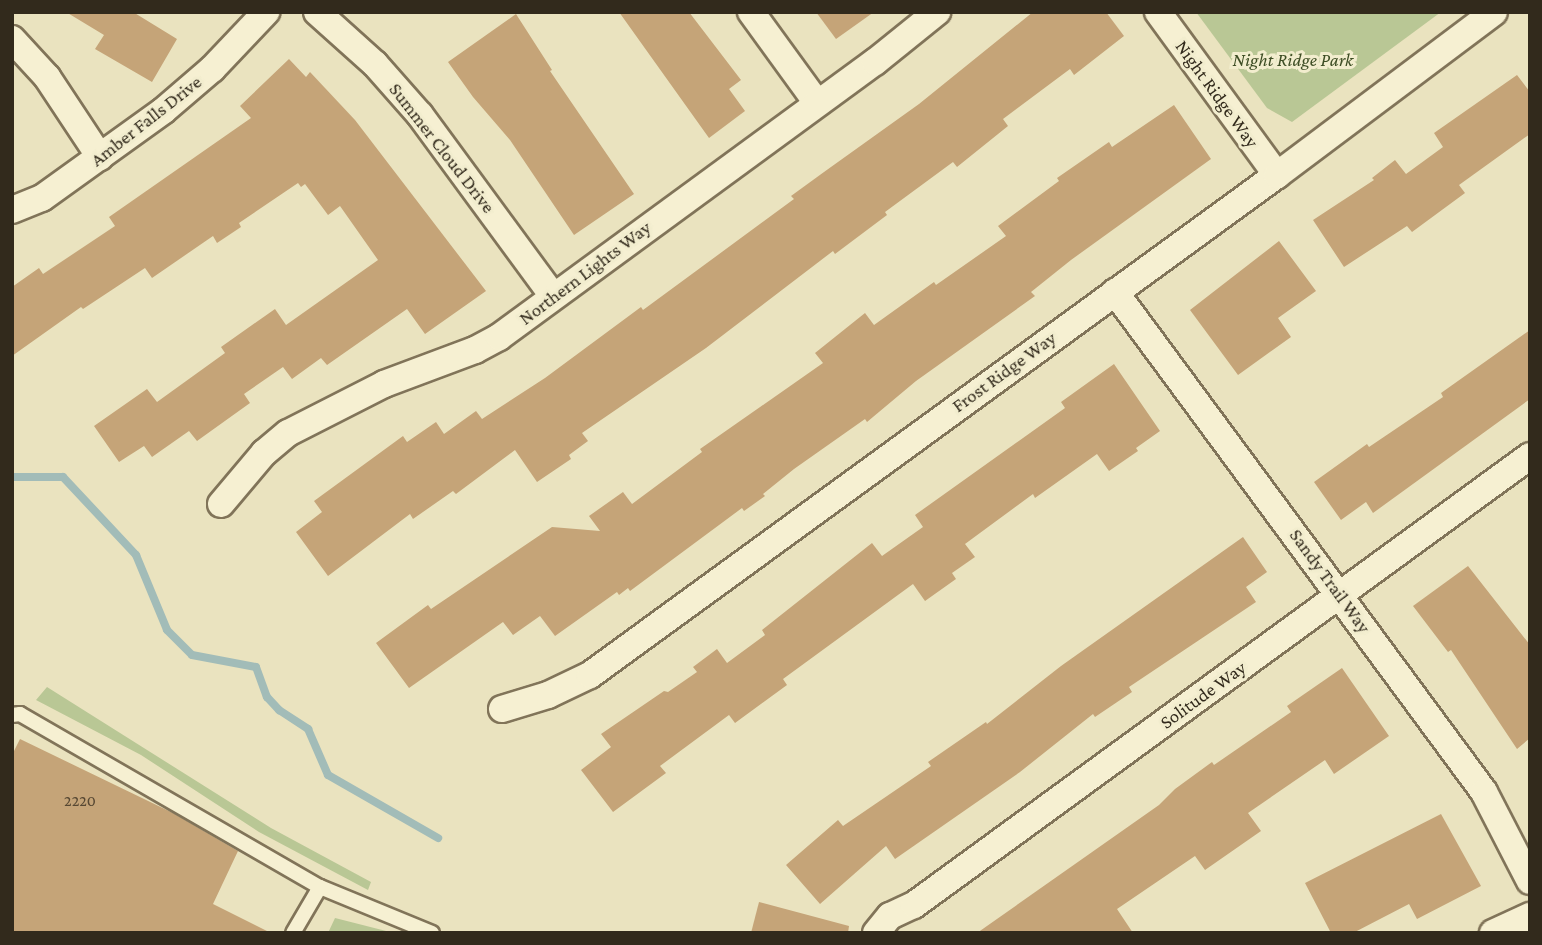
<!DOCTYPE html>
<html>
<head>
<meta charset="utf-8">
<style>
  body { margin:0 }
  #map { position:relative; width:1542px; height:945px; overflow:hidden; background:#eae3bf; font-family:"Crimson Pro",serif }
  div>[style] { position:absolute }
  .green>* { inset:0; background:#b9c795 }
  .stream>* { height:8px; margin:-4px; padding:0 4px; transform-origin:4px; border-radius:4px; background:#a2bcb8 }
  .building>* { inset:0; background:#c5a478 }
  .roads { filter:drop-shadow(2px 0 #817459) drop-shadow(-2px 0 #817459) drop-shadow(0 2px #817459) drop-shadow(0 -2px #817459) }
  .service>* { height:14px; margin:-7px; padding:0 7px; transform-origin:7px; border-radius:7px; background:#f6f0d2 }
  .minor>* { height:26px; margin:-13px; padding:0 13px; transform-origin:13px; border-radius:13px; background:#f6f0d2 }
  span { translate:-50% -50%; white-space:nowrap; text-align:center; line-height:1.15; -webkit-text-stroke:6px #f2edce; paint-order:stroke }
  .number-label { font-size:16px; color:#574833 }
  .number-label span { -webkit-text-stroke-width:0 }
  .park-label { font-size:19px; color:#3d4d24; font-style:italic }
  .street-label { font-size:19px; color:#322a1c }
  .frame { position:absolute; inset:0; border:14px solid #322a1c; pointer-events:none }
</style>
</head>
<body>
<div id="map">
  <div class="green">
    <i style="clip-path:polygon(1196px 12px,1441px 12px,1292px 122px,1267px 108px)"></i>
    <i style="clip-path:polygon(47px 687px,271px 828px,371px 882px,368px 890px,259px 832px,141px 755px,36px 700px)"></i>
    <i style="clip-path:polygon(335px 918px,394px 933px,328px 933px)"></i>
  </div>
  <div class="stream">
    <i style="left:12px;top:477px;width:51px"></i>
    <i style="left:63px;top:477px;width:107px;rotate:46.9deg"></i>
    <i style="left:136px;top:555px;width:81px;rotate:67.5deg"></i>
    <i style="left:167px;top:630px;width:35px;rotate:45deg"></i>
    <i style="left:192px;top:655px;width:65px;rotate:10.6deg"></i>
    <i style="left:256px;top:667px;width:32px;rotate:70deg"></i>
    <i style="left:267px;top:697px;width:18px;rotate:47deg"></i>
    <i style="left:279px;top:710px;width:35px;rotate:33deg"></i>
    <i style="left:308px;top:729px;width:50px;rotate:66.5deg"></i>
    <i style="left:328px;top:775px;width:127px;rotate:29.8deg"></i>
  </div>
  <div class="building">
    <i style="clip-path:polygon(66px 12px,133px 12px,177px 39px,152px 82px,95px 49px,104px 35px)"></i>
    <i style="clip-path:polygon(619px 12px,689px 12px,741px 80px,729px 89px,745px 111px,709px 138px)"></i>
    <i style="clip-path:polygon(816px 12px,874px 12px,836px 39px)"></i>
    <i style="clip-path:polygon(1033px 12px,1106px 12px,1124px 36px,1074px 75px,1070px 69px,1003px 119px,1008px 126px,957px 167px,953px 162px,885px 212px,887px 215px,835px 254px,833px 251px,706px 348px,582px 433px,588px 441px,569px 455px,571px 459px,537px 482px,515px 450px,456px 494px,453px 491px,413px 519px,410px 514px,328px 576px,296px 532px,322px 512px,314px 501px,403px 436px,407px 442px,436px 422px,444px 434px,476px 411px,482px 419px,545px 378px,641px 307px,643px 310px,794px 199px,791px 196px,824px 172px,919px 104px)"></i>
    <i style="clip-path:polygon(516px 14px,552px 70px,550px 71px,634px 194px,574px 235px,510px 140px,473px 97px,448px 62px)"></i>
    <i style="clip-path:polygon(289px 59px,306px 77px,310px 72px,355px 120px,486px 291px,425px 334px,407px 309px,327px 365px,321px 358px,292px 379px,283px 367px,244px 394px,250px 403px,197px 441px,189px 431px,152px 457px,144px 446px,119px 462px,94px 426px,147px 389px,157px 402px,225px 353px,221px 347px,275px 309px,286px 325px,378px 260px,340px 206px,328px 215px,305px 184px,301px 187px,298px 183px,239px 223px,241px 227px,217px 243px,213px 236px,152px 278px,145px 268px,83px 309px,81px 307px,12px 356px,12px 287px,39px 268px,43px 274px,115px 226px,109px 217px,251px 118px,240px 106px)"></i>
    <i style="clip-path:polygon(1517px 75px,1530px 92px,1530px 134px,1459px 185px,1465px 193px,1412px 232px,1407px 226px,1344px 267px,1313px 220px,1374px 180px,1372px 178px,1395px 160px,1406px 174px,1443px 147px,1434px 133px)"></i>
    <i style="clip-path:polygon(1174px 105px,1211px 159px,1071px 260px,1031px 292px,1035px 296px,916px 381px,867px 422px,865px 419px,794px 469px,763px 494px,765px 496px,744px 511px,742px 508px,630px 591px,628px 588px,619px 595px,617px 592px,555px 636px,540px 616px,513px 635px,503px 622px,409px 688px,376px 643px,428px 605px,431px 609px,552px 527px,600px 531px,589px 516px,623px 492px,632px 504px,702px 452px,700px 449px,823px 363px,815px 353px,865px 313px,874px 325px,934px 282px,936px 285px,1006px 236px,998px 226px,1059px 181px,1057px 178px,1109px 142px,1112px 147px)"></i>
    <i style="clip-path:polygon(1279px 241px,1316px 291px,1278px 318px,1291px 337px,1238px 375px,1190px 310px)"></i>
    <i style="clip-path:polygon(1530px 330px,1530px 399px,1373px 513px,1366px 502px,1341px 520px,1314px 482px,1367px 444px,1369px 447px,1443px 397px,1441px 393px)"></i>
    <i style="clip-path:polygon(1114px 364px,1160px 431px,1136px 448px,1138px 451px,1109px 471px,1097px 454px,1035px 498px,1033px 494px,965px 544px,975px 557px,952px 573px,956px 579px,925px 601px,913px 584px,783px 679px,787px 685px,735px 723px,729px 715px,660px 766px,666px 773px,613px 812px,581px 770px,611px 747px,601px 734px,664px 691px,668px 692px,697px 672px,693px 667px,717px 649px,727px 663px,765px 635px,762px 630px,872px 543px,882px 556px,923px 527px,915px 515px,1065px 408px,1061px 402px)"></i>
    <i style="clip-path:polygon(1243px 537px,1267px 572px,1246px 587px,1256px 602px,1129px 687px,1132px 692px,1095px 717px,1093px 714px,1020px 772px,895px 859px,886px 846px,820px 904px,786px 865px,838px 820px,843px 826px,931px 766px,928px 762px,986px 722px,987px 724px,1061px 666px)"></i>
    <i style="clip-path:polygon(1468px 566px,1530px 645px,1530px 738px,1517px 749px,1451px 650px,1448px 652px,1413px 606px)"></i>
    <i style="clip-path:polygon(1342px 668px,1389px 736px,1334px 774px,1325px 760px,1248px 813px,1261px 831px,1205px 870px,1195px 856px,1117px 909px,1133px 933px,977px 933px,1159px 805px,1175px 789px,1212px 762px,1214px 765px,1291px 712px,1287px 706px)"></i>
    <i style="clip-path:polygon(20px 739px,173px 813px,238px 851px,213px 904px,271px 933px,12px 933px,12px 755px)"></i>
    <i style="clip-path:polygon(1441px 814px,1481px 886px,1417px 919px,1409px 904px,1353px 933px,1331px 933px,1305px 883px)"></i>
    <i style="clip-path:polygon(759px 902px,849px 926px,848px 933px,751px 933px)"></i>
  </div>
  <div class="roads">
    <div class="service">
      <i style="left:12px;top:715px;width:8px;rotate:-7deg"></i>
      <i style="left:20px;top:714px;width:346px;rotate:30deg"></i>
      <i style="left:320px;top:887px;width:53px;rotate:120.4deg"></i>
      <i style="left:320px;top:887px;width:121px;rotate:22.3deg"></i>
    </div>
    <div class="minor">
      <i style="left:317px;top:12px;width:78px;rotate:41.9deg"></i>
      <i style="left:375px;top:64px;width:68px;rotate:48.6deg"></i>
      <i style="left:420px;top:115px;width:225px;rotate:53.7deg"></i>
      <i style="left:751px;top:12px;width:112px;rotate:54deg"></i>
      <i style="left:1158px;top:12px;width:202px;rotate:53.9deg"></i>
      <i style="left:12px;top:39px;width:52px;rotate:47.4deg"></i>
      <i style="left:47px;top:77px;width:96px;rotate:56.5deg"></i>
      <i style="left:12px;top:210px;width:32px;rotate:-22deg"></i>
      <i style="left:42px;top:198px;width:149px;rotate:-35.7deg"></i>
      <i style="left:163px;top:111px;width:65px;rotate:-40.6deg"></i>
      <i style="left:212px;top:69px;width:79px;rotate:-46.5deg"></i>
      <i style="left:1115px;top:292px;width:621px;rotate:53.57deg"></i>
      <i style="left:1484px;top:792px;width:100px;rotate:62.7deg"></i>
      <i style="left:221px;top:504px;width:67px;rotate:-49.9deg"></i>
      <i style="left:264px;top:453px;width:31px;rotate:-40deg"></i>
      <i style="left:288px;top:433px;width:108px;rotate:-27deg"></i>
      <i style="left:384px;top:384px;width:97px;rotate:-20.5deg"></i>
      <i style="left:475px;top:350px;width:27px;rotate:-28deg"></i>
      <i style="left:499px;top:337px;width:466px;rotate:-36.2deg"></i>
      <i style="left:875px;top:62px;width:80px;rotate:-38.9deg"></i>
      <i style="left:502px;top:709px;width:48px;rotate:-16.9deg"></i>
      <i style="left:548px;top:695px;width:47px;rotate:-25.5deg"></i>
      <i style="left:590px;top:675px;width:850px;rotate:-36.05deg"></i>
      <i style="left:1277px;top:175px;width:271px;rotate:-36.9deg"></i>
      <i style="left:876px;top:933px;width:22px;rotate:-51deg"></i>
      <i style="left:890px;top:916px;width:26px;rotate:-25deg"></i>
      <i style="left:914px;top:905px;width:762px;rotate:-36.09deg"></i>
      <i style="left:1493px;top:933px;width:41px;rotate:-24.7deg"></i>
    </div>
  </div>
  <div class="number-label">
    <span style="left:80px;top:801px">2220</span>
  </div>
  <div class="park-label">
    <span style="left:1293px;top:60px">Night Ridge Park</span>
  </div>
  <div class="street-label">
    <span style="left:1217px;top:94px;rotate:54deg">Night Ridge Way</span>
    <span style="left:146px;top:121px;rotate:-38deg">Amber Falls Drive</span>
    <span style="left:442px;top:148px;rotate:52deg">Summer Cloud Drive</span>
    <span style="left:585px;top:273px;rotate:-37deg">Northern Lights Way</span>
    <span style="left:1004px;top:372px;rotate:-36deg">Frost Ridge Way</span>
    <span style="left:1330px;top:581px;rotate:54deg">Sandy Trail Way</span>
    <span style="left:1203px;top:695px;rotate:-36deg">Solitude Way</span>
  </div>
  <div class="frame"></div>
</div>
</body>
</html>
